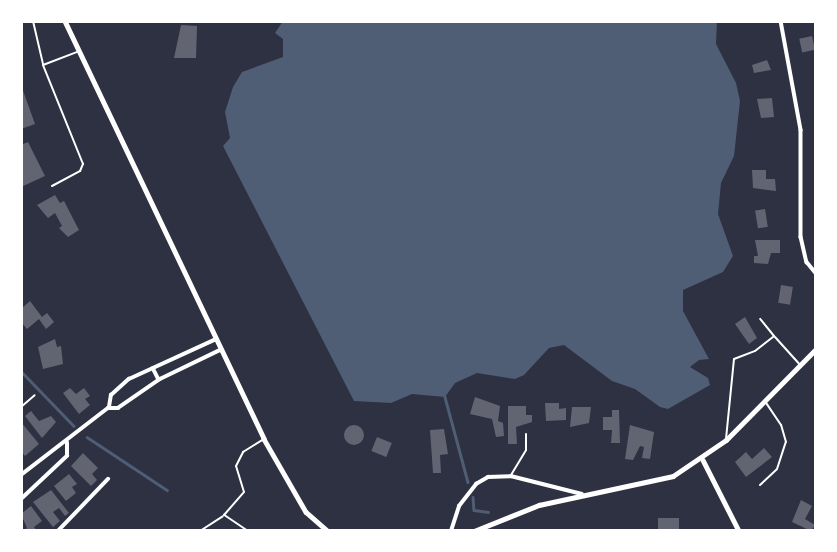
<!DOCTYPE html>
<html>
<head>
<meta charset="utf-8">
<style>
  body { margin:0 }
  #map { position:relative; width:837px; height:552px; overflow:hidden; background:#2d3142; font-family:"Varela Round",sans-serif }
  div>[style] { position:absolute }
  .water>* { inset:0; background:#4f5d75 }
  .stream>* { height:2.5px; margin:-1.25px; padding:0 1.25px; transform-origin:1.25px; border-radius:1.25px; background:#4f5d75 }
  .building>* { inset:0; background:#626471; transform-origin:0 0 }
  .round { border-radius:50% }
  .service>* { height:2px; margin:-1px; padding:0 1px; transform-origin:1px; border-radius:1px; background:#fff }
  .minor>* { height:3.5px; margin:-1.75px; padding:0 1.75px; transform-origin:1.75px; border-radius:1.75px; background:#fff }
  .tertiary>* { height:4.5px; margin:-2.25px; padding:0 2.25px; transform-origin:2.25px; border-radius:2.25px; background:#fff }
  span { translate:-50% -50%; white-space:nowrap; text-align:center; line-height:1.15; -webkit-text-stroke:7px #fff; paint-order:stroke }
  .frame { position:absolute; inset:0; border:23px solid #fff; pointer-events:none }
</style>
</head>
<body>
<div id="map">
  <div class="water">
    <i style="clip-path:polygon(283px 21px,717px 21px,716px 44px,736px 83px,740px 101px,734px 156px,721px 183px,718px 214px,733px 256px,723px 272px,683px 290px,683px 311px,709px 359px,699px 360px,690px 367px,708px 378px,710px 385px,668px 409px,660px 407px,635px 389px,612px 381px,564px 345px,549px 348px,524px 375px,515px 379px,477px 373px,455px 383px,445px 397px,412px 394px,391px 403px,354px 401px,223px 146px,230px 138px,225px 112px,233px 87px,242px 72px,283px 57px,283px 39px,275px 33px)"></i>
  </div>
  <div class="stream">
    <i style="left:21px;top:371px;width:76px;rotate:46.1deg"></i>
    <i style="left:445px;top:397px;width:88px;rotate:74.9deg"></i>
    <i style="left:87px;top:437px;width:96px;rotate:33.5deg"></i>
    <i style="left:473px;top:497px;width:13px;rotate:86deg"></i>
    <i style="left:474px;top:510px;width:14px;rotate:8deg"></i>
  </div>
  <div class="building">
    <i style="clip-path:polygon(181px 25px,197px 26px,196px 58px,174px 58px)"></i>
    <i style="left:812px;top:36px;width:14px;height:13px;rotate:78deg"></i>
    <i style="clip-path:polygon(767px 60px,771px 70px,754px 73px,752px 65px)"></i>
    <i style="clip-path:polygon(21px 85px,35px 124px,21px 129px)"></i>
    <i style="clip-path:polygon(772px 98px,774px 117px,761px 118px,757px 99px)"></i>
    <i style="clip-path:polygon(28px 142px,45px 176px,21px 187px,21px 145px)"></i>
    <i style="clip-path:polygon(752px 170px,766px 170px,766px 179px,775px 179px,776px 191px,753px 188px)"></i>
    <i style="clip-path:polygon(55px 195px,60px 203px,64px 201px,79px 230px,68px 237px,59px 228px,62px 226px,55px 213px,48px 218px,37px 205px)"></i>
    <i style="left:765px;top:209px;width:18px;height:10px;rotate:81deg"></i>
    <i style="clip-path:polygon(755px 240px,780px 240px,780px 253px,771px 253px,768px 264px,754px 263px,754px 256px,758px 256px)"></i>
    <i style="left:781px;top:285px;width:12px;height:18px;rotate:9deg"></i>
    <i style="clip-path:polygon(30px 301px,42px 317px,47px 313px,54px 322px,46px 329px,39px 319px,27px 329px,21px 322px,21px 309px)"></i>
    <i style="clip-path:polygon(745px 317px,757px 338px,749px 344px,735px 324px)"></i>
    <i style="clip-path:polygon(55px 339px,57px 347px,61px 346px,63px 364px,43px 369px,38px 347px)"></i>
    <i style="clip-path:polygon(70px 388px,76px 394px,84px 388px,90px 396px,85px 399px,90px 405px,79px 414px,63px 393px)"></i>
    <i style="clip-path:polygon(475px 397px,500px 406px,498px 421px,503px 423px,504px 436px,496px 437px,492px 419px,470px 414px)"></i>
    <i style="clip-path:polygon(545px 403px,559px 403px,559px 409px,566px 408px,566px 420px,546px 421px)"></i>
    <i style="clip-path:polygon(508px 406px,526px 406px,526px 415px,532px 415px,532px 422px,516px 427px,517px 444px,508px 444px)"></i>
    <i style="clip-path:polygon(572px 407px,591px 407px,589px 423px,570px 427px)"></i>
    <i style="clip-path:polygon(612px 410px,619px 410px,620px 443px,611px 443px,612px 430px,603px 430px,603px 417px,612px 417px)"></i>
    <i style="clip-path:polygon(31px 411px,39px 421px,51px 416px,56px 422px,42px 438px,25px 416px)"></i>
    <i style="clip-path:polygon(21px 422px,39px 444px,25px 456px,21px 451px)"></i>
    <i style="clip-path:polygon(630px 425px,654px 432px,650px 459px,642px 458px,644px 447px,640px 446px,633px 460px,625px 459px)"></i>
    <i class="round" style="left:344px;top:425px;width:20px;height:20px"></i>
    <i style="clip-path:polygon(444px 429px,448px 454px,440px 455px,441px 473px,433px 473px,430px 430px)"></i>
    <i style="left:377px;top:437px;width:16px;height:15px;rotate:22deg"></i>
    <i style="clip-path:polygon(764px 448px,772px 457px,746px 477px,735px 462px,746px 452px,752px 459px)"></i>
    <i style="clip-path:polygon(83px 453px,98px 468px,92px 474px,97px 480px,91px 486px,71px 466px)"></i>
    <i style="clip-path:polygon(69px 474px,77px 484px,72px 487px,76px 493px,66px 501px,54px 486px)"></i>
    <i style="clip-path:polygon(51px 490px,69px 513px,65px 516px,59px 508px,53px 512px,60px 521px,53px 527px,33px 502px)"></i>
    <i style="clip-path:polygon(801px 500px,812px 506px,805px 519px,815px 525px,811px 531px,792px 522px)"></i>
    <i style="clip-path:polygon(31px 506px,42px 521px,34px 527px,37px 531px,23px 531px,27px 528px,21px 514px)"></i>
    <i style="left:658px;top:518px;width:21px;height:13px"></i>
  </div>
  <div class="service">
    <i style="left:33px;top:21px;width:44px;rotate:76.9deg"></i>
    <i style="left:52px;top:186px;width:32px;rotate:-28deg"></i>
    <i style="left:80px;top:171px;width:8px;rotate:-67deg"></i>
    <i style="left:83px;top:164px;width:107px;rotate:-112deg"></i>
    <i style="left:43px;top:65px;width:36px;rotate:-21deg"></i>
    <i style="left:775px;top:337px;width:36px;rotate:48deg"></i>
    <i style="left:21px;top:407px;width:18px;rotate:-41deg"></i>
    <i style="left:726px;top:439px;width:80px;rotate:-84.3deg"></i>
    <i style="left:734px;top:359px;width:22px;rotate:-21deg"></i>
    <i style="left:755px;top:351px;width:24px;rotate:-38deg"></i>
    <i style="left:774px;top:336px;width:22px;rotate:-129deg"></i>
    <i style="left:511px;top:475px;width:29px;rotate:-59deg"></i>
    <i style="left:526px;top:450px;width:16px;rotate:-90deg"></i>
    <i style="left:760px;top:485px;width:23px;rotate:-43deg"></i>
    <i style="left:777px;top:469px;width:28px;rotate:-72deg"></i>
    <i style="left:786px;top:442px;width:18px;rotate:-106deg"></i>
    <i style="left:781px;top:425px;width:27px;rotate:-124deg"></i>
    <i style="left:200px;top:531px;width:27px;rotate:-33deg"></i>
    <i style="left:248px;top:531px;width:29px;rotate:-146deg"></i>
    <i style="left:224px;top:515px;width:30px;rotate:-49deg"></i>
    <i style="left:244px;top:492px;width:27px;rotate:-107deg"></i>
    <i style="left:236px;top:466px;width:16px;rotate:-63deg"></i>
    <i style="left:243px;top:452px;width:22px;rotate:-32deg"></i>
  </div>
  <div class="minor">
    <i style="left:781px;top:21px;width:111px;rotate:79.6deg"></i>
    <i style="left:801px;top:130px;width:107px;rotate:90deg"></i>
    <i style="left:801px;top:237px;width:26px;rotate:77deg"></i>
    <i style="left:807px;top:262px;width:14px;rotate:51deg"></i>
    <i style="left:153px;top:368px;width:13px;rotate:63deg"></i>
    <i style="left:109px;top:407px;width:12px;rotate:-81deg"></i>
    <i style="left:111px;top:395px;width:24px;rotate:-42deg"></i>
    <i style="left:129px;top:379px;width:94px;rotate:-24.6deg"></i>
    <i style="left:21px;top:475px;width:110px;rotate:-37.6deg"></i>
    <i style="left:108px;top:408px;width:10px"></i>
    <i style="left:118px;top:408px;width:51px;rotate:-34.6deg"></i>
    <i style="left:160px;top:379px;width:67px;rotate:-25.8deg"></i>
    <i style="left:21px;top:499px;width:63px;rotate:-43.1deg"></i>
    <i style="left:67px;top:456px;width:13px;rotate:-90deg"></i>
    <i style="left:58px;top:531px;width:72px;rotate:-46.1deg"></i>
    <i style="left:451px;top:531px;width:26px;rotate:-72deg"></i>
    <i style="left:459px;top:506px;width:28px;rotate:-52deg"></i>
    <i style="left:476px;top:484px;width:14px;rotate:-30deg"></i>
    <i style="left:488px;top:477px;width:23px;rotate:-2deg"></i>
    <i style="left:511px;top:476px;width:73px;rotate:14.2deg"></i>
  </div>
  <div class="tertiary">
    <i style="left:65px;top:21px;width:463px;rotate:64.5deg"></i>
    <i style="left:264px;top:439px;width:84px;rotate:60.1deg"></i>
    <i style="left:306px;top:512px;width:29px;rotate:41deg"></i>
    <i style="left:703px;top:460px;width:80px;rotate:63.1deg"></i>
    <i style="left:474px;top:531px;width:70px;rotate:-21.8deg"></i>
    <i style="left:539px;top:505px;width:137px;rotate:-12.2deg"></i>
    <i style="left:673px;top:476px;width:64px;rotate:-34.2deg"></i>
    <i style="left:726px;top:440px;width:128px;rotate:-45.3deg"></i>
  </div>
  <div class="frame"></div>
</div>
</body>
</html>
